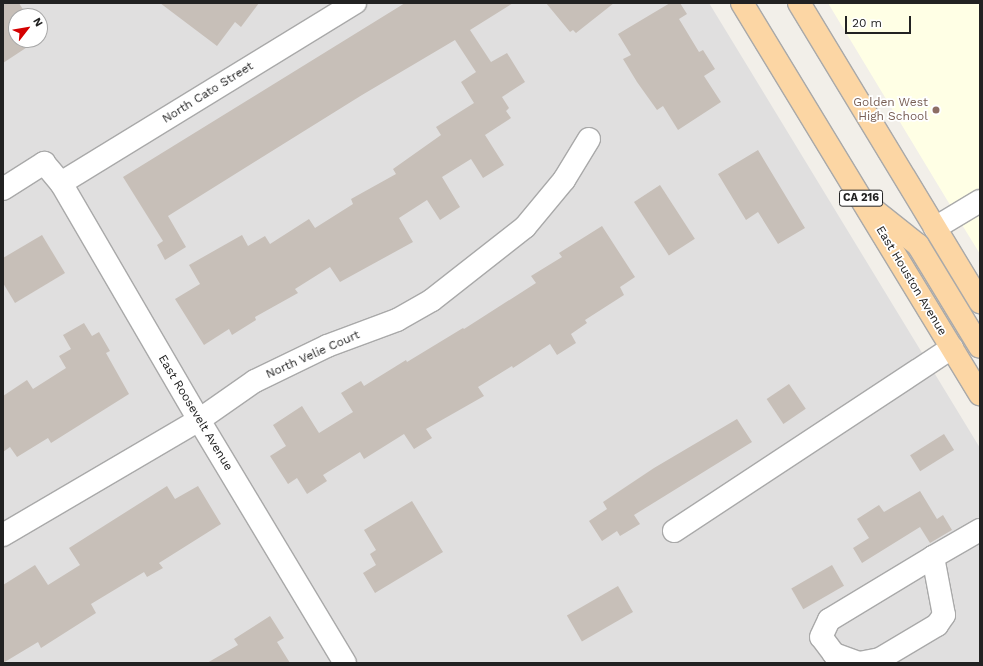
<!DOCTYPE html>
<html>
<head>
<meta charset="utf-8">
<style>
  body { margin:0 }
  #map { position:relative; width:983px; height:666px; overflow:hidden; background:#f2efe9; font-family:"Work Sans",sans-serif }
  div>[style] { position:absolute }
  .residential>* { inset:0; background:#e0dfdf }
  .education>* { inset:0; background:#ffffe5 }
  .building>* { inset:0; background:#c7bfb8; transform-origin:0 0 }
  .roads { filter:drop-shadow(1px 0 #a9a9a9) drop-shadow(-1px 0 #a9a9a9) drop-shadow(0 1px #a9a9a9) drop-shadow(0 -1px #a9a9a9) }
  .minor>* { height:22px; margin:-11px; padding:0 11px; transform-origin:11px; border-radius:11px; background:#fff }
  .major>* { height:22px; margin:-11px; padding:0 11px; transform-origin:11px; border-radius:11px; background:#fcd6a4 }
  .dots>* { width:11px; height:11px; translate:-50% -50%; box-sizing:border-box; border:2px solid #fff; border-radius:50% }
  span { translate:-50% -50%; white-space:nowrap; text-align:center; line-height:1.15; -webkit-text-stroke:3.5px #fff; paint-order:stroke }
  .shield-label span { padding:1px 3px; background:#fff; border:1px solid; border-radius:3px; -webkit-text-stroke-width:0 }
  .shield-label { font-size:11px; color:#222; font-weight:700 }
  .street-label { font-size:12px; color:#222 }
  .education-label { font-size:12px; color:#785e54 }
  .right { translate:-100% -50%; text-align:right }
  .frame { position:absolute; inset:0; border:4px solid #222; pointer-events:none }
  .north { position:absolute; left:8px; top:8px; width:40px; height:40px; box-sizing:border-box; background:#fff; border:1px solid #a7a7a7; border-radius:50%; rotate:59deg; font-size:11px; font-weight:700; line-height:16px; text-align:center; color:#222 }
  .north::after { content:''; display:block; margin:auto; width:14px; height:18px; background:#d40000; clip-path:polygon(50% 0,100% 100%,50% 72%,0 100%) }
  .scale { position:absolute; left:845px; top:16px; width:66px; height:18px; box-sizing:border-box; border:2px solid #222; border-top:0; padding-left:5px; font-size:12px; line-height:14px; white-space:nowrap; color:#222; -webkit-text-stroke:3px #fff; paint-order:stroke }
</style>
</head>
<body>
<div id="map">
  <div class="residential">
    <i style="clip-path:polygon(evenodd,3px 3px,709px 3px,980px 448px,980px 663px,3px 663px,3px 3px,16px 16px,40px 16px,40px 40px,16px 40px,16px 16px)"></i>
  </div>
  <div class="education">
    <i style="clip-path:polygon(828px 3px,980px 3px,980px 254px,964px 228px)"></i>
  </div>
  <div class="building">
    <i style="clip-path:polygon(3px 3px,19px 3px,27px 16px,16px 16px,16px 40px,38px 40px,3px 63px)"></i>
    <i style="clip-path:polygon(160px 3px,259px 3px,241px 27px,235px 22px,217px 46px)"></i>
    <i style="clip-path:polygon(405px 3px,513px 3px,470px 30px,491px 62px,507px 53px,525px 82px,502px 97px,509px 108px,506px 111px,511px 118px,485px 135px,504px 165px,483px 178px,471px 159px,442px 177px,460px 207px,440px 220px,427px 200px,399px 218px,413px 242px,340px 282px,330px 267px,295px 289px,298px 293px,255px 317px,256px 320px,232px 335px,229px 329px,204px 345px,175px 299px,200px 284px,189px 265px,242px 235px,248px 246px,265px 236px,270px 244px,309px 219px,315px 228px,353px 204px,351px 199px,396px 174px,393px 169px,441px 135px,436px 127px,474px 103px,461px 82px,476px 72px,455px 40px,362px 95px,168px 216px,186px 247px,165px 260px,157px 245px,163px 241px,123px 177px)"></i>
    <i style="clip-path:polygon(546px 3px,614px 3px,576px 33px,573px 30px,570px 32px)"></i>
    <i style="clip-path:polygon(670px 3px,680px 3px,687px 14px,679px 19px,699px 52px,703px 50px,715px 69px,704px 76px,721px 102px,678px 130px,663px 106px,657px 110px,637px 82px,623px 59px,631px 55px,618px 34px)"></i>
    <i style="clip-path:polygon(758px 150px,805px 228px,778px 244px,758px 212px,746px 220px,718px 174px)"></i>
    <i style="left:660px;top:185px;width:64px;height:31px;rotate:57deg"></i>
    <i style="clip-path:polygon(602px 226px,635px 277px,620px 287px,624px 295px,585px 320px,587px 323px,571px 334px,576px 343px,557px 355px,550px 344px,513px 368px,512px 366px,478px 387px,484px 396px,426px 429px,432px 438px,414px 449px,404px 434px,364px 459px,360px 452px,323px 475px,327px 481px,307px 494px,297px 478px,288px 484px,270px 456px,286px 446px,273px 425px,302px 406px,319px 433px,353px 412px,341px 393px,361px 381px,364px 386px,406px 360px,407px 362px,463px 328px,464px 329px,536px 283px,531px 276px,562px 257px,559px 253px)"></i>
    <i style="clip-path:polygon(42px 235px,65px 273px,15px 303px,3px 283px,3px 258px)"></i>
    <i style="clip-path:polygon(84px 323px,92px 336px,99px 332px,110px 351px,106px 353px,129px 394px,51px 443px,48px 438px,17px 457px,10px 447px,3px 452px,3px 396px,27px 380px,33px 389px,66px 368px,59px 356px,71px 349px,63px 335px)"></i>
    <i style="left:789px;top:384px;width:30px;height:27px;rotate:56deg"></i>
    <i style="clip-path:polygon(737px 419px,752px 442px,634px 515px,640px 524px,620px 536px,617px 531px,602px 541px,589px 521px,607px 509px,603px 502px,654px 468px)"></i>
    <i style="left:944px;top:434px;width:19px;height:40px;rotate:58deg"></i>
    <i style="clip-path:polygon(167px 486px,175px 499px,198px 486px,221px 524px,159px 563px,163px 568px,147px 577px,144px 572px,91px 604px,96px 613px,41px 648px,38px 642px,3px 663px,3px 585px,35px 565px,48px 585px,80px 565px,69px 548px)"></i>
    <i style="clip-path:polygon(920px 491px,937px 519px,943px 515px,952px 530px,930px 543px,920px 527px,862px 563px,853px 548px,869px 538px,857px 519px,879px 505px,884px 512px)"></i>
    <i style="clip-path:polygon(412px 501px,443px 552px,375px 593px,363px 573px,376px 565px,370px 554px,376px 550px,364px 530px)"></i>
    <i style="left:832px;top:565px;width:24px;height:47px;rotate:60deg"></i>
    <i style="left:618px;top:586px;width:30px;height:59px;rotate:60deg"></i>
    <i style="clip-path:polygon(270px 616px,284px 638px,277px 642px,290px 663px,207px 663px,238px 645px,234px 639px)"></i>
  </div>
  <div class="roads">
    <div class="minor">
      <i style="left:61px;top:183px;width:345px;rotate:-31.5deg"></i>
      <i style="left:3px;top:189px;width:49px;rotate:-32.4deg"></i>
      <i style="left:44px;top:163px;width:26px;rotate:50deg"></i>
      <i style="left:61px;top:183px;width:274px;rotate:59.8deg"></i>
      <i style="left:199px;top:420px;width:283px;rotate:59deg"></i>
      <i style="left:935px;top:228px;width:52px;rotate:-31deg"></i>
      <i style="left:674px;top:531px;width:333px;rotate:-33.4deg"></i>
      <i style="left:3px;top:535px;width:227px;rotate:-30.4deg"></i>
      <i style="left:199px;top:420px;width:68px;rotate:-34.9deg"></i>
      <i style="left:255px;top:381px;width:80px;rotate:-25.9deg"></i>
      <i style="left:327px;top:346px;width:75px;rotate:-20.4deg"></i>
      <i style="left:397px;top:320px;width:40px;rotate:-29.7deg"></i>
      <i style="left:432px;top:300px;width:118px;rotate:-38.1deg"></i>
      <i style="left:525px;top:227px;width:61px;rotate:-50.3deg"></i>
      <i style="left:564px;top:180px;width:48px;rotate:-58.6deg"></i>
      <i style="left:933px;top:557px;width:59px;rotate:79.3deg"></i>
      <i style="left:944px;top:615px;width:12px;rotate:125deg"></i>
      <i style="left:937px;top:625px;width:66px;rotate:149.2deg"></i>
      <i style="left:880px;top:659px;width:21px;rotate:169deg"></i>
      <i style="left:859px;top:663px;width:27px;rotate:-160deg"></i>
      <i style="left:834px;top:654px;width:21px;rotate:-127deg"></i>
      <i style="left:821px;top:637px;width:19px;rotate:-65deg"></i>
      <i style="left:829px;top:620px;width:122px;rotate:-31.2deg"></i>
      <i style="left:933px;top:557px;width:54px;rotate:-29.9deg"></i>
    </div>
    <div class="major">
      <i style="left:742px;top:3px;width:458px;rotate:58.7deg"></i>
      <i style="left:799px;top:3px;width:350px;rotate:58.8deg"></i>
      <i style="left:875px;top:211px;width:55px;rotate:38.3deg"></i>
      <i style="left:918px;top:245px;width:119px;rotate:58.7deg"></i>
    </div>
  </div>
  <div class="dots">
    <i style="left:936px;top:110px;background:#8d6e63"></i>
  </div>
  <div class="shield-label">
    <span style="left:861px;top:198px">CA 216</span>
  </div>
  <div class="street-label">
    <span style="left:208px;top:93px;rotate:-32deg">North Cato Street</span>
    <span style="left:911px;top:281px;rotate:59deg">East Houston Avenue</span>
    <span style="left:313px;top:355px;rotate:-24deg">North Velie Court</span>
    <span style="left:195px;top:413px;rotate:59deg">East Roosevelt Avenue</span>
  </div>
  <div class="education-label">
    <span class="right" style="left:928px;top:110px">Golden West<br>High School</span>
  </div>
  <div class="frame"></div>
  <div class="north">N</div>
  <div class="scale">20 m</div>
</div>
</body>
</html>
